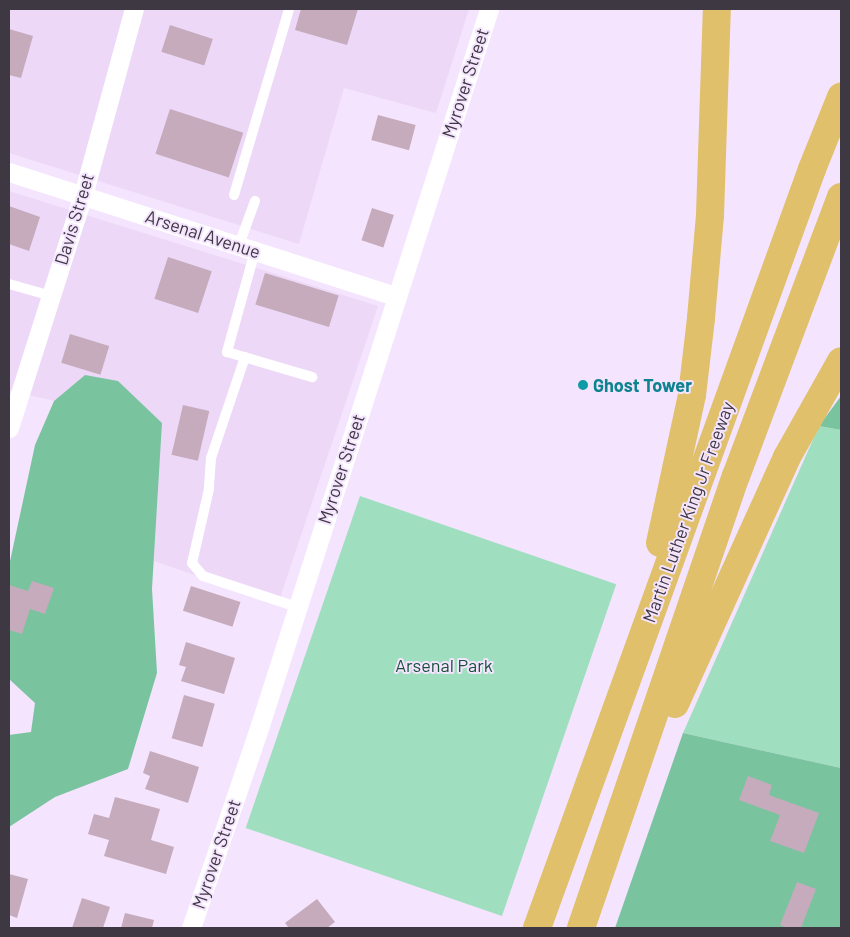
<!DOCTYPE html>
<html>
<head>
<meta charset="utf-8">
<style>
  body { margin:0 }
  #map { position:relative; width:850px; height:937px; overflow:hidden; background:#f4e4fe; font-family:Barlow,sans-serif }
  div>[style] { position:absolute }
  .built>* { inset:0; background:#edd8f8 }
  .green>* { inset:0; background:#9fdfbf; transform-origin:0 0 }
  .forest>* { inset:0; background:#7ac39f }
  .building>* { inset:0; background:#c5abbb; transform-origin:0 0 }
  .lane>* { height:10px; margin:-5px; padding:0 5px; transform-origin:5px; border-radius:5px; background:#fff }
  .street>* { height:19px; margin:-9.5px; padding:0 9.5px; transform-origin:9.5px; border-radius:9.5px; background:#fff }
  .highway>* { height:28px; margin:-14px; padding:0 14px; transform-origin:14px; border-radius:14px; background:#e0c06b }
  .dots>* { width:14px; height:14px; translate:-50% -50%; box-sizing:border-box; border:2px solid #f4e4fe; border-radius:50% }
  span { translate:-50% -50%; white-space:nowrap; text-align:center; line-height:1.15; -webkit-text-stroke:4px #f4e4fe; paint-order:stroke }
  .street-label { font-size:18px; color:#3e3842 }
  .culture-label { font-size:18px; color:#0d838f; font-weight:700 }
  .left { translate:0 -50%; text-align:left }
  .park-label { font-size:18px; color:#18513a }
  .frame { position:absolute; inset:0; border:10px solid #3e3842; pointer-events:none }
</style>
</head>
<body>
<div id="map">
  <div class="built">
    <i style="clip-path:polygon(9px 9px,469px 9px,436px 113px,344px 88px,299px 244px,9px 153px)"></i>
    <i style="clip-path:polygon(9px 191px,378px 306px,278px 604px,154px 561px,158px 488px,85px 375px,54px 401px,9px 390px)"></i>
  </div>
  <div class="green">
    <i style="clip-path:polygon(819px 426px,841px 430px,841px 768px,683px 733px)"></i>
    <i style="left:360px;top:496px;width:271px;height:351px;rotate:19deg"></i>
  </div>
  <div class="forest">
    <i style="clip-path:polygon(85px 375px,118px 381px,162px 423px,152px 589px,157px 673px,128px 769px,55px 797px,9px 827px,9px 735px,31px 732px,35px 703px,9px 679px,9px 566px,35px 445px,54px 401px)"></i>
    <i style="clip-path:polygon(841px 396px,841px 430px,819px 426px)"></i>
    <i style="clip-path:polygon(683px 733px,841px 768px,841px 928px,615px 928px)"></i>
  </div>
  <div class="building">
    <i style="clip-path:polygon(301px 9px,358px 9px,347px 45px,295px 30px)"></i>
    <i style="left:170px;top:25px;width:45px;height:28px;rotate:18deg"></i>
    <i style="clip-path:polygon(9px 29px,33px 36px,21px 78px,9px 75px)"></i>
    <i style="left:170px;top:109px;width:77px;height:47px;rotate:18deg"></i>
    <i style="left:378px;top:115px;width:39px;height:26px;rotate:15deg"></i>
    <i style="clip-path:polygon(9px 206px,40px 217px,29px 251px,9px 244px)"></i>
    <i style="left:372px;top:208px;width:23px;height:34px;rotate:18deg"></i>
    <i style="left:168px;top:257px;width:46px;height:44px;rotate:18deg"></i>
    <i style="left:265px;top:273px;width:77px;height:33px;rotate:17deg"></i>
    <i style="left:70px;top:334px;width:41px;height:30px;rotate:17deg"></i>
    <i style="left:183px;top:405px;width:27px;height:51px;rotate:13deg"></i>
    <i style="clip-path:polygon(32px 581px,54px 588px,45px 614px,30px 609px,22px 634px,9px 630px,9px 585px,28px 591px)"></i>
    <i style="left:191px;top:586px;width:52px;height:26px;rotate:18deg"></i>
    <i style="clip-path:polygon(186px 642px,235px 658px,224px 694px,181px 681px,186px 667px,179px 665px)"></i>
    <i style="left:184px;top:695px;width:32px;height:45px;rotate:16deg"></i>
    <i style="clip-path:polygon(150px 751px,199px 767px,188px 803px,145px 789px,150px 776px,143px 773px)"></i>
    <i style="clip-path:polygon(748px 776px,772px 785px,769px 795px,819px 813px,804px 853px,770px 841px,780px 815px,739px 800px)"></i>
    <i style="clip-path:polygon(115px 797px,160px 809px,151px 840px,174px 847px,166px 874px,104px 856px,109px 840px,88px 834px,94px 814px,109px 818px)"></i>
    <i style="clip-path:polygon(9px 874px,28px 879px,17px 918px,9px 915px)"></i>
    <i style="clip-path:polygon(797px 882px,816px 889px,801px 928px,787px 928px,780px 925px)"></i>
    <i style="clip-path:polygon(82px 898px,110px 907px,103px 928px,72px 928px)"></i>
    <i style="clip-path:polygon(317px 899px,335px 922px,327px 928px,289px 928px,285px 923px)"></i>
    <i style="clip-path:polygon(125px 913px,154px 920px,152px 928px,121px 928px)"></i>
  </div>
  <div class="lane">
    <i style="left:234px;top:195px;width:194px;rotate:-73.5deg"></i>
    <i style="left:239px;top:245px;width:47px;rotate:-70deg"></i>
    <i style="left:255px;top:251px;width:105px;rotate:105.5deg"></i>
    <i style="left:227px;top:352px;width:89px;rotate:16.4deg"></i>
    <i style="left:9px;top:284px;width:44px;rotate:15.9deg"></i>
    <i style="left:245px;top:357px;width:107px;rotate:108.6deg"></i>
    <i style="left:211px;top:458px;width:31px;rotate:94deg"></i>
    <i style="left:209px;top:489px;width:76px;rotate:102.9deg"></i>
    <i style="left:192px;top:563px;width:17px;rotate:50deg"></i>
    <i style="left:203px;top:576px;width:99px;rotate:18.3deg"></i>
  </div>
  <div class="street">
    <i style="left:9px;top:172px;width:406px;rotate:17.8deg"></i>
    <i style="left:9px;top:428px;width:244px;rotate:-72.4deg"></i>
    <i style="left:83px;top:195px;width:193px;rotate:-74.7deg"></i>
    <i style="left:191px;top:928px;width:214px;rotate:-71.2deg"></i>
    <i style="left:260px;top:725px;width:752px;rotate:-72.26deg"></i>
  </div>
  <div class="highway">
    <i style="left:660px;top:543px;width:151px;rotate:-77.8deg"></i>
    <i style="left:692px;top:395px;width:78px;rotate:-83.3deg"></i>
    <i style="left:701px;top:318px;width:103px;rotate:-85deg"></i>
    <i style="left:710px;top:215px;width:206px;rotate:-88.1deg"></i>
    <i style="left:675px;top:704px;width:271px;rotate:-65.6deg"></i>
    <i style="left:787px;top:457px;width:110px;rotate:-60.6deg"></i>
    <i style="left:537px;top:928px;width:807px;rotate:-70.08deg"></i>
    <i style="left:812px;top:169px;width:78px;rotate:-68.1deg"></i>
    <i style="left:581px;top:928px;width:478px;rotate:-71.1deg"></i>
    <i style="left:736px;top:476px;width:298px;rotate:-69.4deg"></i>
  </div>
  <div class="dots">
    <i style="left:583px;top:385px;background:#0f9aa8"></i>
  </div>
  <div class="street-label">
    <span style="left:465px;top:83px;rotate:-72deg">Myrover Street</span>
    <span style="left:74px;top:219px;rotate:-73deg">Davis Street</span>
    <span style="left:203px;top:234px;rotate:18deg">Arsenal Avenue</span>
    <span style="left:341px;top:469px;rotate:-72deg">Myrover Street</span>
    <span style="left:688px;top:512px;rotate:-70deg">Martin Luther King Jr Freeway</span>
    <span style="left:216px;top:854px;rotate:-71deg">Myrover Street</span>
  </div>
  <div class="culture-label">
    <span class="left" style="left:593px;top:385px">Ghost Tower</span>
  </div>
  <div class="park-label">
    <span style="left:444px;top:665px">Arsenal Park</span>
  </div>
  <div class="frame"></div>
</div>
</body>
</html>
